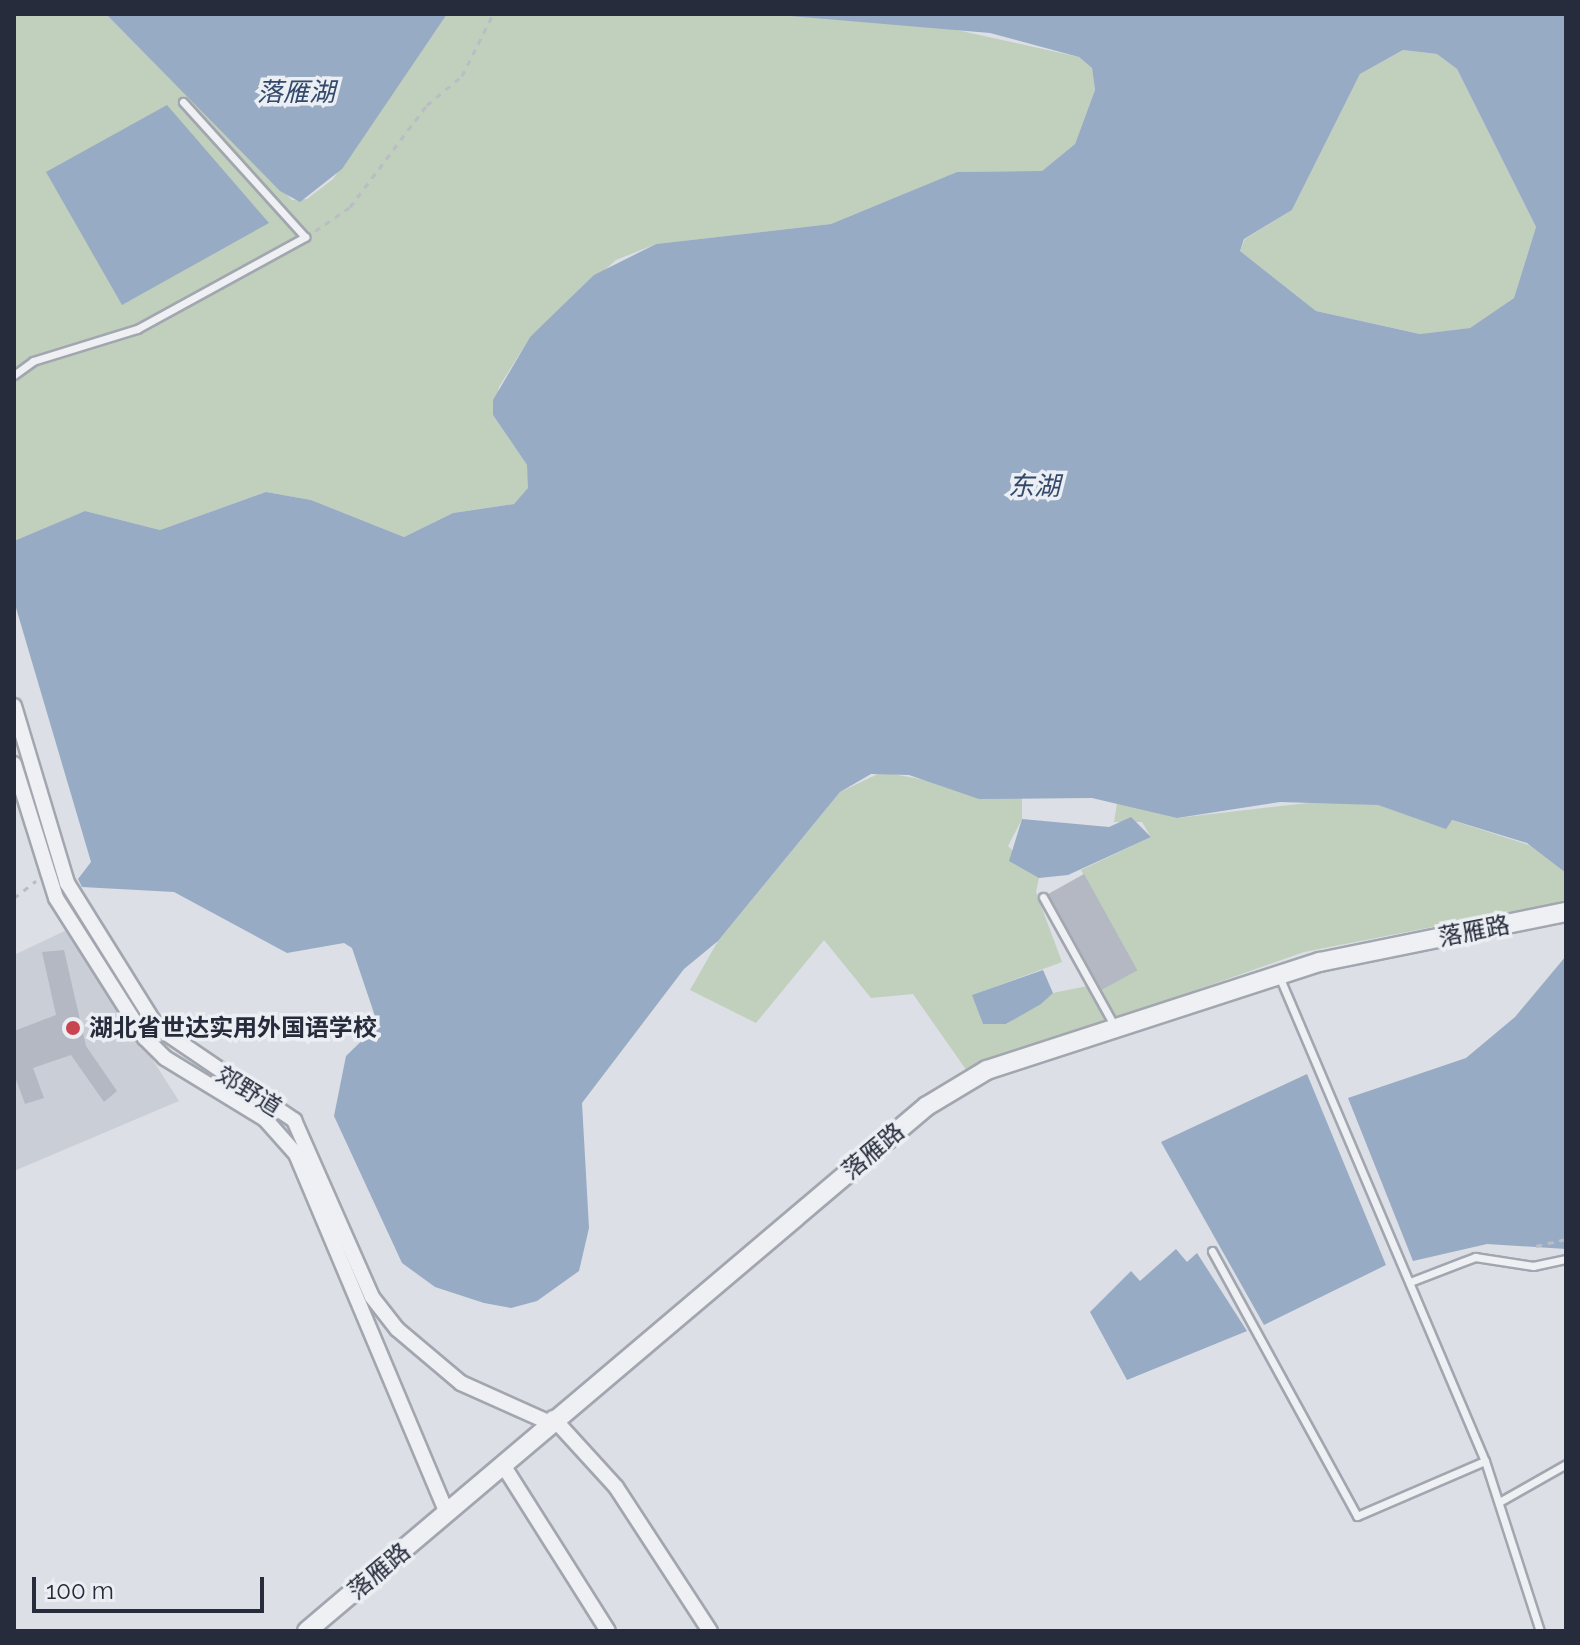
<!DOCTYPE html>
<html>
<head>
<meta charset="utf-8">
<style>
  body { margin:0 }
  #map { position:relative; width:1580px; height:1645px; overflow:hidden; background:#dcdfe5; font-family:Raleway,"Noto Sans SC",sans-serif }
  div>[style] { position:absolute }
  .built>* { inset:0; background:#caced7 }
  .green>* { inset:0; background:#c1cfbd }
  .water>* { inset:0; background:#98abc4 }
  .building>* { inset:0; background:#b3b8c2; transform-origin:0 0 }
  .path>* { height:3px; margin-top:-1.5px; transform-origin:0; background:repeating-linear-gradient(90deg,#babdc4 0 6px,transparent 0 12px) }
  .roads { filter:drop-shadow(2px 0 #a2a6af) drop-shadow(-2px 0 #a2a6af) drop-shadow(0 2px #a2a6af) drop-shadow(0 -2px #a2a6af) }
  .service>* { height:7px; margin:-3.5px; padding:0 3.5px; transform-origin:3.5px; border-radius:3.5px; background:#eef0f4 }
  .minor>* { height:14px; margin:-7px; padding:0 7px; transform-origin:7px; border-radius:7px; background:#eef0f4 }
  .tertiary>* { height:18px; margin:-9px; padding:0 9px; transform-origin:9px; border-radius:9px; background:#eef0f4 }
  .dots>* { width:22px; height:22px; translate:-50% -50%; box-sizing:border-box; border:4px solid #ebeef3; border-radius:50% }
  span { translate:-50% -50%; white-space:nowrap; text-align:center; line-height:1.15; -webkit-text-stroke:7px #ebeef3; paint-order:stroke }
  .street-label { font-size:24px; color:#262c3b }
  .poi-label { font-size:24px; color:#262c3b; font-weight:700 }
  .left { translate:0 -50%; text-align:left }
  .water-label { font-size:26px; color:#33496c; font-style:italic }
  .frame { position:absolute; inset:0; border:16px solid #262c3b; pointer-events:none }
  .scale { position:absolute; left:32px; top:1577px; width:232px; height:36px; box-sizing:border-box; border:4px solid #262c3b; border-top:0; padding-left:10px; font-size:24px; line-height:28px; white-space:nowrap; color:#262c3b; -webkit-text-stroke:6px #ebeef3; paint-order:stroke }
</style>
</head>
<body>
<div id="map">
  <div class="built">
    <i style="clip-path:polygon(69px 929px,179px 1101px,14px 1171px,14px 955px)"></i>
  </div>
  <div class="green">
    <i style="clip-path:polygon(14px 14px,107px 15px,292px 200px,307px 199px,333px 179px,447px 14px,767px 14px,925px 23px,1079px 57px,1092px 68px,1095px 90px,1075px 144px,1042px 171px,957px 172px,831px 224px,656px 244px,616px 260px,530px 337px,499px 387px,493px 415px,527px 465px,529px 488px,514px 504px,453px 513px,404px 537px,311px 500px,266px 492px,160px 530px,85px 511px,14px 541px)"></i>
    <i style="clip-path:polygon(1403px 50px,1437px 54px,1457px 69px,1536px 227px,1514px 298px,1470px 328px,1421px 334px,1316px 311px,1240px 251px,1245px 239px,1292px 210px,1360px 74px)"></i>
    <i style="clip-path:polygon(882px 772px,1022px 798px,1022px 819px,1008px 846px,1039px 878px,1036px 892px,1062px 962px,973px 995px,983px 1024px,1007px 1024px,1053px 993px,1097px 984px,1101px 990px,1136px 970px,1081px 870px,1151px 837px,1142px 822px,1114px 822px,1117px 803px,1177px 818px,1334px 800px,1378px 805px,1446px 828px,1451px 820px,1532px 846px,1566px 873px,1566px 901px,1304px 952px,967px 1071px,913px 994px,871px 998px,824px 940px,756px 1023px,690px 990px,718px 941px,840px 792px)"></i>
  </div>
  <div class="water">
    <i style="clip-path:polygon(106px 14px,447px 14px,342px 169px,300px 202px,280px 191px)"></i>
    <i style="clip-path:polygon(evenodd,767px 14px,1566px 14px,1566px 873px,1527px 843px,1452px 820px,1446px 829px,1378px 805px,1280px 802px,1177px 818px,1092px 798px,979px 799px,909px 775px,871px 774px,840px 792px,718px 941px,684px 969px,582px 1103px,589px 1228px,579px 1271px,537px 1301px,511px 1308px,484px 1303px,435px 1287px,402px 1263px,334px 1116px,346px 1056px,378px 1025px,352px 948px,344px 943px,287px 953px,174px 892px,82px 887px,78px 879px,91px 862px,14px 601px,14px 541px,85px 511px,160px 530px,266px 492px,311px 500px,404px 537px,453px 513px,514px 504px,528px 488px,527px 465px,493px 415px,493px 400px,530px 337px,594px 275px,656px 244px,831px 224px,957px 172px,1042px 171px,1075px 144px,1095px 90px,1092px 68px,1079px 57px,990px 33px,767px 14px,1403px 50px,1437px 54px,1457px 69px,1536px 227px,1514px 298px,1470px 328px,1420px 334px,1316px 311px,1240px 251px,1244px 239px,1292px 210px,1360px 74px,1403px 50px)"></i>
    <i style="clip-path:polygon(167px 105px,269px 223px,122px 305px,46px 172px)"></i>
    <i style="clip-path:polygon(1131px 817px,1151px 837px,1068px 875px,1039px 878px,1009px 861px,1022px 819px,1109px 827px)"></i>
    <i style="clip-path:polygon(1566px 956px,1566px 1249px,1487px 1244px,1413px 1261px,1348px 1098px,1466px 1058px,1515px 1017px)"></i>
    <i style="clip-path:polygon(1043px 970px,1053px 993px,1041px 1004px,1006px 1024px,983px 1024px,972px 995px)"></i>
    <i style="clip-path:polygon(1307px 1074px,1386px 1265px,1264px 1325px,1161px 1142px)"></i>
    <i style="clip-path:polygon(1176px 1249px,1187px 1262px,1197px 1253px,1247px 1331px,1127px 1380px,1090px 1312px,1131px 1271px,1140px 1281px)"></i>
  </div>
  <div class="building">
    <i style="left:1084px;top:874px;width:110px;height:41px;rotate:61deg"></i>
    <i style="clip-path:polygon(64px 950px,86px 1046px,117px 1091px,104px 1102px,71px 1055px,33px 1068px,44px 1098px,25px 1104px,14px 1074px,14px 1031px,56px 1015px,42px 952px)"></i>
  </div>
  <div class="path">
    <i style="left:315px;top:231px;width:42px;rotate:-34.4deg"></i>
    <i style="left:350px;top:207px;width:128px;rotate:-53deg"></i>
    <i style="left:427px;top:105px;width:45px;rotate:-39.6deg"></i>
    <i style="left:462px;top:76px;width:69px;rotate:-63.4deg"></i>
    <i style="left:14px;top:898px;width:28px;rotate:-38deg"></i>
    <i style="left:1536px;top:1246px;width:31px;rotate:-13deg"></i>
  </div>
  <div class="roads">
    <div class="service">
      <i style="left:14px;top:375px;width:24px;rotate:-36deg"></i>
      <i style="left:33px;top:361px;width:109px;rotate:-17.1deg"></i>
      <i style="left:137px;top:329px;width:192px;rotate:-28.7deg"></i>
      <i style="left:305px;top:237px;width:182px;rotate:-132.1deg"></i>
      <i style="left:1043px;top:897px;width:149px;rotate:61deg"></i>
      <i style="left:1279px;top:976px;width:527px;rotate:66.99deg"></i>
      <i style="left:1485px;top:1461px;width:179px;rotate:72.1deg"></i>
      <i style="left:1212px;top:1251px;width:302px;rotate:61.3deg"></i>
      <i style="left:1357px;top:1516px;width:139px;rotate:-23.3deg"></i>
      <i style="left:1410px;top:1282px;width:70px;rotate:-21deg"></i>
      <i style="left:1475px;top:1257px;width:59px;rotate:8.8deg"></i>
      <i style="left:1533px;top:1266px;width:34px;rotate:-12deg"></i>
      <i style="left:1501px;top:1501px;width:75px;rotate:-29.6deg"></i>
    </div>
    <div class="minor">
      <i style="left:14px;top:706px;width:185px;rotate:73.3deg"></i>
      <i style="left:67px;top:883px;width:170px;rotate:58deg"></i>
      <i style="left:157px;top:1027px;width:166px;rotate:34.2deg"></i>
      <i style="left:294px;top:1120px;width:193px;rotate:66.2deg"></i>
      <i style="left:372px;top:1297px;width:41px;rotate:52deg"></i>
      <i style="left:397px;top:1329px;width:84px;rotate:40.2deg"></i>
      <i style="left:461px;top:1383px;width:95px;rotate:24.1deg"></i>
      <i style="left:14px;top:764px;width:140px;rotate:72.6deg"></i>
      <i style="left:56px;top:898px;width:166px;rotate:57.6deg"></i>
      <i style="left:145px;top:1038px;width:28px;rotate:45deg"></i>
      <i style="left:165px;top:1058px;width:117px;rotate:31.4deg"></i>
      <i style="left:265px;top:1119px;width:47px;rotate:48.5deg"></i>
      <i style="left:296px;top:1154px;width:389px;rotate:67.2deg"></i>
      <i style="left:553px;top:1418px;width:93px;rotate:47.6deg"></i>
      <i style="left:616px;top:1487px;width:172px;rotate:56.9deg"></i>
      <i style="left:503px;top:1465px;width:196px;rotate:57.7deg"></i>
    </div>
    <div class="tertiary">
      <i style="left:307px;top:1631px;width:812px;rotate:-40.26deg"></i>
      <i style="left:927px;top:1106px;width:70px;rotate:-31deg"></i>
      <i style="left:987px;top:1070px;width:350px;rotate:-18deg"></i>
      <i style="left:1320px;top:962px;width:251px;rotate:-11.5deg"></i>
    </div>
  </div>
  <div class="dots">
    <i style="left:73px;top:1028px;background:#c74450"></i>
  </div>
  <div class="street-label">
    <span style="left:1474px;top:931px;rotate:-11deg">落雁路</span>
    <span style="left:249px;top:1091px;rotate:32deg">郊野道</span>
    <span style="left:873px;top:1151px;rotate:-40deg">落雁路</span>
    <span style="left:379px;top:1571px;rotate:-40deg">落雁路</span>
  </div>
  <div class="poi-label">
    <span class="left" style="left:89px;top:1028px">湖北省世达实用外国语学校</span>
  </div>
  <div class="water-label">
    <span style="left:296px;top:93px">落雁湖</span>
    <span style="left:1034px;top:487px">东湖</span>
  </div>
  <div class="frame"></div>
  <div class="scale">100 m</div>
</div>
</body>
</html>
